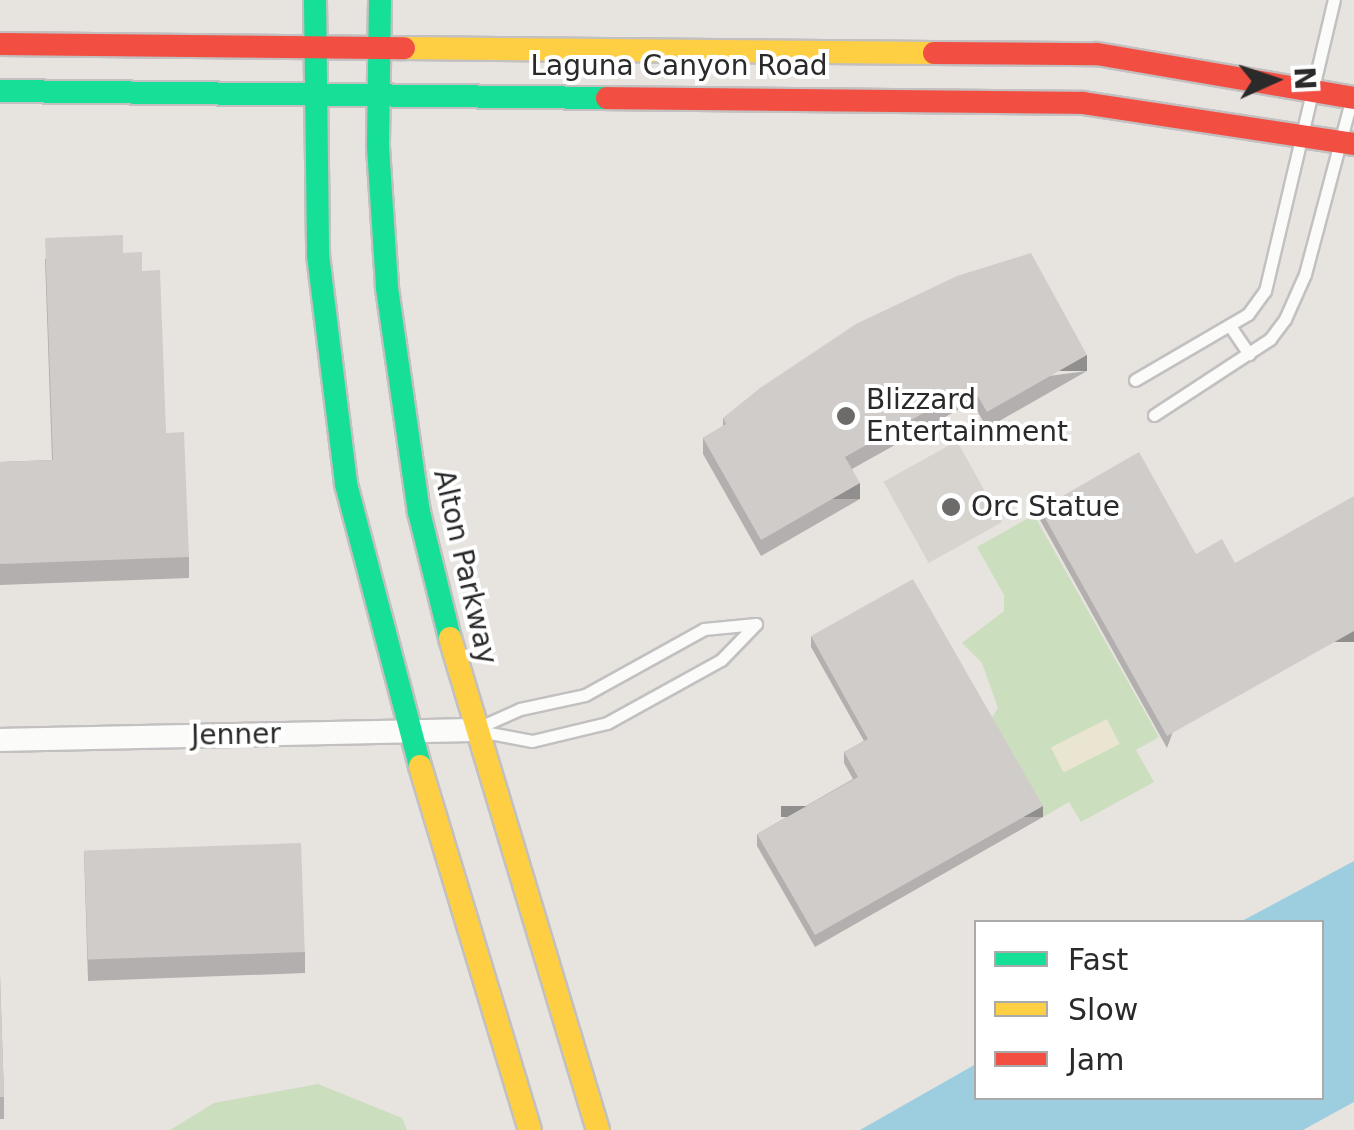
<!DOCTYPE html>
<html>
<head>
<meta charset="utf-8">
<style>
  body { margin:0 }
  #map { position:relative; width:1354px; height:1130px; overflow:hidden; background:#e7e4e0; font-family:"DejaVu Sans",sans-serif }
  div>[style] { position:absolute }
  .green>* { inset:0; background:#cbdebd }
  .sand>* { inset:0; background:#e9e5d1; transform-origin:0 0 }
  .plaza>* { inset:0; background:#d7d4d0; transform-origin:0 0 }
  .water>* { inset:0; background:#9dcee0 }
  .roads { filter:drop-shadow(2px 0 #c2c0c0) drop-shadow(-2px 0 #c2c0c0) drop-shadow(0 2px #c2c0c0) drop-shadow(0 -2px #c2c0c0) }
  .lane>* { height:11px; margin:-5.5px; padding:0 5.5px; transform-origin:5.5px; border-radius:5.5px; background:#fbfbfa }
  .street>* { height:22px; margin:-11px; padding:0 11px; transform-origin:11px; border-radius:11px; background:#fbfbfa }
  .fast>* { height:22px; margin:-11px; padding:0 11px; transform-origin:11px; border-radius:11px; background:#16e098 }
  .slow>* { height:22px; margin:-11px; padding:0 11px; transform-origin:11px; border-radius:11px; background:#ffcf43 }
  .jam>* { height:22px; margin:-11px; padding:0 11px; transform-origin:11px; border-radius:11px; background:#f24e42 }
  .wall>* { inset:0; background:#b2afae }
  .shaded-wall>* { inset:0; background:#918f8d; transform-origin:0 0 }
  .building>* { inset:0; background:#cfccca; transform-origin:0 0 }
  .dots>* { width:28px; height:28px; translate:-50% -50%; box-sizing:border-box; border:5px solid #fff; border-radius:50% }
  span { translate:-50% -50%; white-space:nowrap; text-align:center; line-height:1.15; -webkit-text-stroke:8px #fff; paint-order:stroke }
  .street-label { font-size:28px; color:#2a2a2a }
  .poi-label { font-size:28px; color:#2a2a2a }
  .left { translate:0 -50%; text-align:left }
  .legend { position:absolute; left:974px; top:920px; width:350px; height:180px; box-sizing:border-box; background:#fff; border:2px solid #aaa; margin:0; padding:12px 18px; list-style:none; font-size:30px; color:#2a2a2a }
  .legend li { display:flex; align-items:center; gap:20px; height:50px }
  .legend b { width:50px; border:2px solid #aaa }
  .north { position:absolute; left:1224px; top:30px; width:100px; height:100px; -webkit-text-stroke:8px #fff; paint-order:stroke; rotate:87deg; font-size:28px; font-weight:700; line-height:40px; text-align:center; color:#2a2a2a }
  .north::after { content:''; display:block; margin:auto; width:35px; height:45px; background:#2a2a2a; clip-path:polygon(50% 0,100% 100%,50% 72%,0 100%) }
</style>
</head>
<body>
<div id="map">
  <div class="green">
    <i style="clip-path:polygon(1034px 515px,1159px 737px,1136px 750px,1154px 782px,1081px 822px,1069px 802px,1043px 817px,988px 723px,998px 708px,982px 663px,962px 643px,1004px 611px,1004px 595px,977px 547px)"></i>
    <i style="clip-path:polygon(318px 1084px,402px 1118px,407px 1130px,170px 1130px,214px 1103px)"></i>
  </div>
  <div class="sand">
    <i style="left:1107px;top:719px;width:28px;height:63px;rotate:63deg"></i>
  </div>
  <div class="plaza">
    <i style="left:957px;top:441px;width:93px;height:84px;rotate:61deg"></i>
  </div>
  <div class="water">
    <i style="clip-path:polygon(1354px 861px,1354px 1102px,1303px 1130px,860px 1130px,976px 1064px,976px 1098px,1322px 1098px,1322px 922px,1240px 922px)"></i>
  </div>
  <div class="roads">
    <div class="lane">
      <i style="left:1230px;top:326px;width:34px;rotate:56deg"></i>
      <i style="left:1135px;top:380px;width:131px;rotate:-30.3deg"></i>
      <i style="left:1248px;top:314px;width:29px;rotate:-54deg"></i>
      <i style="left:1265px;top:291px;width:299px;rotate:-76.7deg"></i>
      <i style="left:1154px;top:415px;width:139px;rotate:-33.2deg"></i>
      <i style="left:1270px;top:339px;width:25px;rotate:-53deg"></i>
      <i style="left:1285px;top:319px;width:49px;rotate:-66deg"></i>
      <i style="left:1305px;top:274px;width:179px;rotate:-75.1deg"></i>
      <i style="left:756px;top:624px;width:50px;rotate:134.2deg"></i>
      <i style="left:721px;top:660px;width:130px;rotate:151.1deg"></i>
      <i style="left:607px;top:723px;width:77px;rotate:166.5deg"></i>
      <i style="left:532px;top:741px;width:60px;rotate:-169.4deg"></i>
      <i style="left:473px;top:730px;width:51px;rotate:-24.1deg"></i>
      <i style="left:520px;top:709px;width:66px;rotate:-12.2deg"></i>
      <i style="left:585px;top:695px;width:136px;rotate:-29deg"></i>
      <i style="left:704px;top:629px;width:52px;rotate:-5.5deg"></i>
    </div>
    <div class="street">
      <i style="left:0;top:740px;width:473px;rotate:-1.2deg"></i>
    </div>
    <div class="fast">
      <i style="left:315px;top:0;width:255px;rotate:89.3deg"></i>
      <i style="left:318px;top:255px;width:231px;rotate:83deg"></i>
      <i style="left:346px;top:484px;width:292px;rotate:75.3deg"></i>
      <i style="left:380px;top:0;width:147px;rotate:90.8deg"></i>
      <i style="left:378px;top:147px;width:141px;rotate:86.3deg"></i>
      <i style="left:387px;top:288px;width:226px;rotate:81.9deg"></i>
      <i style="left:419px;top:512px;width:130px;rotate:76.2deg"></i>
      <i style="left:0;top:91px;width:607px;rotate:0.66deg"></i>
    </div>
    <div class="slow">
      <i style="left:404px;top:48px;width:530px;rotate:0.54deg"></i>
      <i style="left:450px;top:638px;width:514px;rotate:73.26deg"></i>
      <i style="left:420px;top:766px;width:380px;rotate:73.2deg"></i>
    </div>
    <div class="jam">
      <i style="left:0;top:44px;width:404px;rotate:0.6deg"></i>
      <i style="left:934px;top:53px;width:163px;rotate:0.4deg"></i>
      <i style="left:1097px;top:54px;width:261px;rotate:9.7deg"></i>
      <i style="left:607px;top:98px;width:476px;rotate:0.6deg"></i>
      <i style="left:1083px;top:103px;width:274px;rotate:8.6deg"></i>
    </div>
  </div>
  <div class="wall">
    <i style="clip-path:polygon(123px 253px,142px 271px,166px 433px,189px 557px,189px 578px,0 585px,0 462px,52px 460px,45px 259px)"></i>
    <i style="clip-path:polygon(1087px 371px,987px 428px,972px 402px,852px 469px,860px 499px,761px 556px,703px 454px,703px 438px,723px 426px,723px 418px)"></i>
    <i style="clip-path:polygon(1040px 509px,1196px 554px,1235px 563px,1167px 748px,1040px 520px)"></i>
    <i style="clip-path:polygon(811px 636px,1043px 817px,815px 947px,757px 846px,757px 834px,853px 779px,844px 763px,844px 752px,864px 741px,811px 647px)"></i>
    <i style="clip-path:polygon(84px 852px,305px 952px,305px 973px,88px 981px)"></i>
    <i style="clip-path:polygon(0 975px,4px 1097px,4px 1119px,0 1119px)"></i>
  </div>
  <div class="shaded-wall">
    <i style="left:1087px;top:355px;width:16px;height:115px;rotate:90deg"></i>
    <i style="left:972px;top:386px;width:16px;height:145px;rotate:90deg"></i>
    <i style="left:860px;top:483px;width:16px;height:114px;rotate:90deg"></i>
    <i style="left:1354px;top:631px;width:11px;height:214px;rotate:90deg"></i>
    <i style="left:1043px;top:806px;width:11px;height:262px;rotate:90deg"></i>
  </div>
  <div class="building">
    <i style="clip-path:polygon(123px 235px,123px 253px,142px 252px,142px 271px,160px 270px,166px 433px,184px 432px,189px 557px,0 564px,0 462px,53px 460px,45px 238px)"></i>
    <i style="clip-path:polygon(1031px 253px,1087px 355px,987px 412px,972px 386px,845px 457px,860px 483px,761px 540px,703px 438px,726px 424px,723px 418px,760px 388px,856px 324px,957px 276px)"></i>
    <i style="clip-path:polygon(1139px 452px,1196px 554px,1222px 539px,1235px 563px,1354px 496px,1354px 631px,1167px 736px,1040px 509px)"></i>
    <i style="clip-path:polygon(913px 579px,1043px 806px,815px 935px,757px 834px,858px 777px,844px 752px,868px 739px,811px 636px)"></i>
    <i style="left:301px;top:843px;width:109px;height:217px;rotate:88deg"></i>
    <i style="clip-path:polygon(0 975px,4px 1097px,0 1097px)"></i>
  </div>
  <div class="dots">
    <i style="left:846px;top:416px;background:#6c6b6a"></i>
    <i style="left:951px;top:507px;background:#6c6b6a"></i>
  </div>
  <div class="street-label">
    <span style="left:679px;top:66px">Laguna Canyon Road</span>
    <span style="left:465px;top:567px;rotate:77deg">Alton Parkway</span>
    <span style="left:236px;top:735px;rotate:-1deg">Jenner</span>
  </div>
  <div class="poi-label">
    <span class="left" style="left:866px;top:416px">Blizzard<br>Entertainment</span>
    <span class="left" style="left:971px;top:507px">Orc Statue</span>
  </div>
  <ul class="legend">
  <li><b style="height:12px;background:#16e098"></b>Fast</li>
  <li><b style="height:12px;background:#ffcf43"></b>Slow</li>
  <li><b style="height:12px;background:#f24e42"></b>Jam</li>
  </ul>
  <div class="north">N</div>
</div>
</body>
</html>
